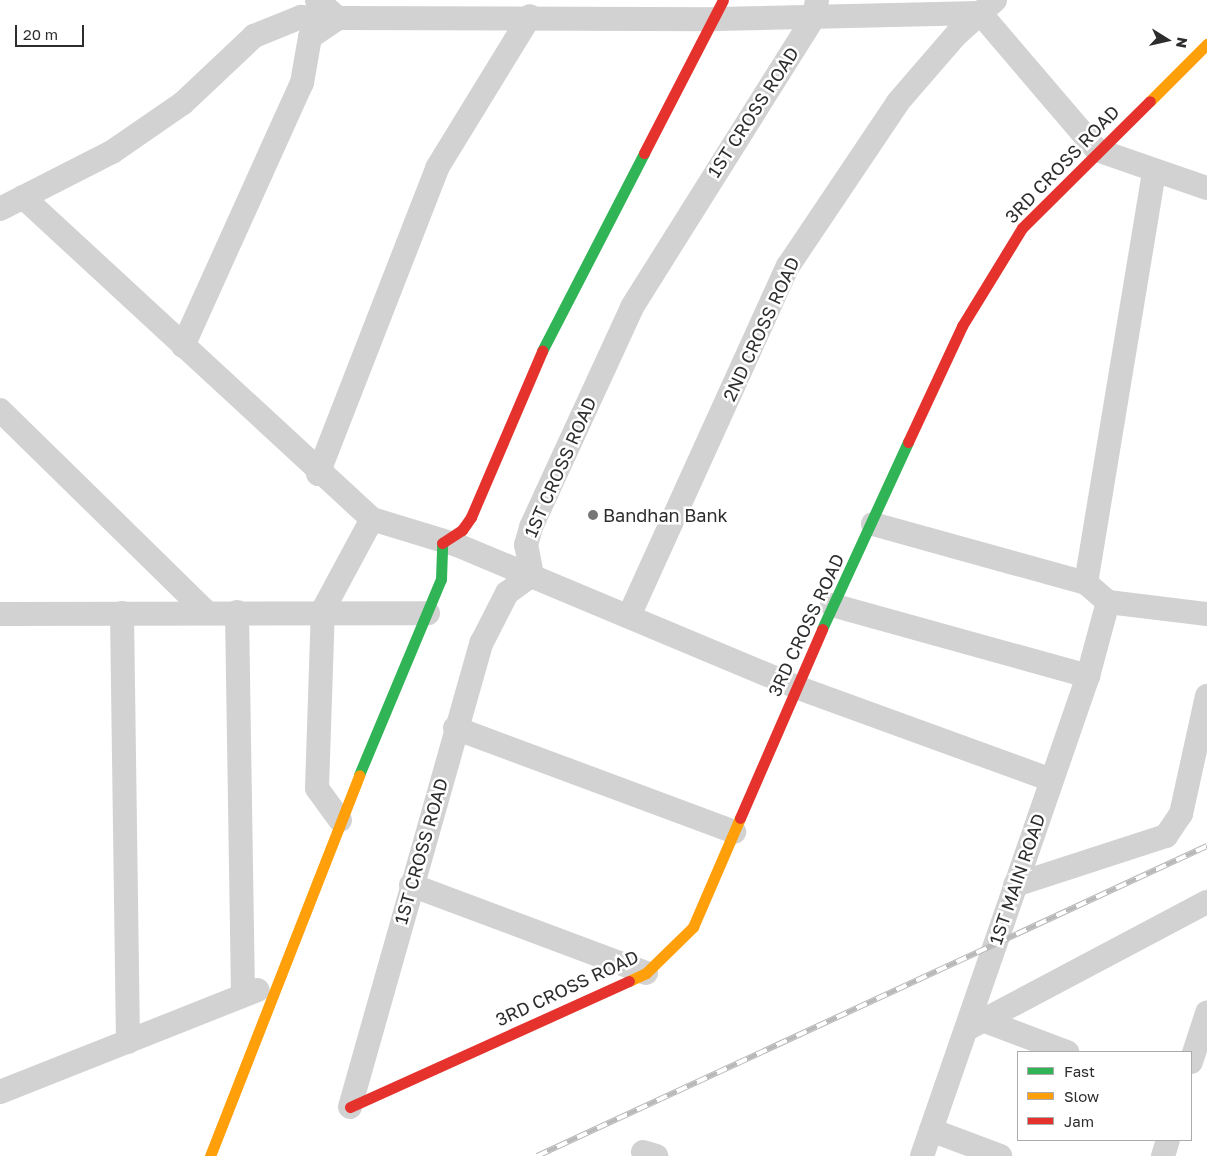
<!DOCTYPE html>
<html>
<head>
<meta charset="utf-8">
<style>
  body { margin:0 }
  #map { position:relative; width:1207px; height:1156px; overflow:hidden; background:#fff; font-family:"Golos Text",sans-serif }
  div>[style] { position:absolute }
  .street>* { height:24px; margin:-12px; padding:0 12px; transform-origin:12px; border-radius:12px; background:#d2d2d2 }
  .fast>* { height:11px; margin:-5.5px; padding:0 5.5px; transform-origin:5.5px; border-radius:5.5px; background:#30b455 }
  .slow>* { height:11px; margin:-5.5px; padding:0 5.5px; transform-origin:5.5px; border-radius:5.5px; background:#ff9f0a }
  .jam>* { height:11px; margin:-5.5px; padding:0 5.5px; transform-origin:5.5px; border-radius:5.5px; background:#e5322d }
  .rail>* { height:5.5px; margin-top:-2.75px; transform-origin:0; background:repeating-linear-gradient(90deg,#fff 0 11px,#b9b9b9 0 22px); box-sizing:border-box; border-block:1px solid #b9b9b9 }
  .dots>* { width:14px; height:14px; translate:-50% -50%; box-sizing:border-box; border:2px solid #fff; border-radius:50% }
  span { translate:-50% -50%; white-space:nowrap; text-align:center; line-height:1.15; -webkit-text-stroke:5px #fff; paint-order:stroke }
  .street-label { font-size:18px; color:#2d2d2d }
  .poi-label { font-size:18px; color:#2d2d2d }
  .left { translate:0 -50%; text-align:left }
  .legend { position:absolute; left:1017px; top:1051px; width:175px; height:90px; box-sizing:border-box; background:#fff; border:1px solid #ababab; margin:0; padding:6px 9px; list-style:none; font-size:15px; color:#2d2d2d }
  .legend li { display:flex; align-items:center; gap:10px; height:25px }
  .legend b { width:25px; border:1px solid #ababab }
  .north { position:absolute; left:1142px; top:15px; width:50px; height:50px; -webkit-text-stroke:4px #fff; paint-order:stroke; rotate:100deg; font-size:14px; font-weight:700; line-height:20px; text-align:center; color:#2d2d2d }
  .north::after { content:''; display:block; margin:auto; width:18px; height:22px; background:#2d2d2d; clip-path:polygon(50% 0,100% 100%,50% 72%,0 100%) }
  .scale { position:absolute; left:15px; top:25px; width:69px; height:22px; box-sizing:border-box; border:2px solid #2d2d2d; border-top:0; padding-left:6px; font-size:15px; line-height:18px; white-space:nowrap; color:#2d2d2d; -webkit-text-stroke:4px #fff; paint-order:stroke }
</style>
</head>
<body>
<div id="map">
  <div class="street">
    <i style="left:317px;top:0;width:28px;rotate:41deg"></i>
    <i style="left:338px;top:18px;width:377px;rotate:0.2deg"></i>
    <i style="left:715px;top:19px;width:265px;rotate:-1.3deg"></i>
    <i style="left:980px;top:13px;width:180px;rotate:49.5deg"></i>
    <i style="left:1097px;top:150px;width:116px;rotate:19.1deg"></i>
    <i style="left:23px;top:197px;width:475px;rotate:42.7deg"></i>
    <i style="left:372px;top:519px;width:89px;rotate:17deg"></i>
    <i style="left:457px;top:545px;width:368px;rotate:22.7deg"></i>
    <i style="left:796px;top:687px;width:271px;rotate:20deg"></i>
    <i style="left:0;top:209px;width:126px;rotate:-27deg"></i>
    <i style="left:112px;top:152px;width:86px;rotate:-34.6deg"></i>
    <i style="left:183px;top:103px;width:98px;rotate:-43.3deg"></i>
    <i style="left:254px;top:36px;width:51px;rotate:-22deg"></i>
    <i style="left:301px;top:17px;width:37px;rotate:2deg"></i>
    <i style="left:183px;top:346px;width:289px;rotate:-65.7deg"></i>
    <i style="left:302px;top:83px;width:47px;rotate:-80.1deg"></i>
    <i style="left:310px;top:37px;width:34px;rotate:-34deg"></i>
    <i style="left:0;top:410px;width:289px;rotate:44.4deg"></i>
    <i style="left:318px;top:474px;width:328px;rotate:-68.7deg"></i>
    <i style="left:437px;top:168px;width:178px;rotate:-58.5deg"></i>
    <i style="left:873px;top:524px;width:221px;rotate:15.5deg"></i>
    <i style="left:1086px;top:583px;width:29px;rotate:41deg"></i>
    <i style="left:1108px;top:602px;width:100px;rotate:6.9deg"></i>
    <i style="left:1086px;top:583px;width:418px;rotate:-80.6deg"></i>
    <i style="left:832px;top:605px;width:266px;rotate:15.5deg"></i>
    <i style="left:237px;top:612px;width:381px;rotate:89.1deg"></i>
    <i style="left:122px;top:613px;width:429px;rotate:89.2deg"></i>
    <i style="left:0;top:614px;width:428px;rotate:-0.1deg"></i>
    <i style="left:629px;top:616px;width:384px;rotate:-65.6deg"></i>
    <i style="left:788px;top:266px;width:197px;rotate:-56.1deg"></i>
    <i style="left:898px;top:102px;width:90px;rotate:-49.1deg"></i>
    <i style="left:957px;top:34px;width:51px;rotate:-41.8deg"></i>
    <i style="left:455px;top:728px;width:298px;rotate:20.4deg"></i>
    <i style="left:340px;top:820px;width:39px;rotate:-126deg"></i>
    <i style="left:317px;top:788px;width:178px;rotate:-88.1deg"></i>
    <i style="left:323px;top:610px;width:103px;rotate:-61.7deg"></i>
    <i style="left:411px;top:885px;width:251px;rotate:20.5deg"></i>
    <i style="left:1015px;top:885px;width:159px;rotate:-18deg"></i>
    <i style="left:1166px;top:836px;width:27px;rotate:-56deg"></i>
    <i style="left:1181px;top:814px;width:121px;rotate:-77.6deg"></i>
    <i style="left:985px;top:1021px;width:88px;rotate:20.7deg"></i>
    <i style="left:967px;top:1029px;width:272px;rotate:-27.9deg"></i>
    <i style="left:1191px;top:1062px;width:52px;rotate:-71.9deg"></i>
    <i style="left:0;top:1092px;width:277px;rotate:-21.6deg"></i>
    <i style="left:350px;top:1107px;width:483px;rotate:-74.2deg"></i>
    <i style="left:482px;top:642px;width:55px;rotate:-63deg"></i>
    <i style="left:507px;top:593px;width:31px;rotate:-36deg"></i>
    <i style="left:532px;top:575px;width:31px;rotate:-101deg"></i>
    <i style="left:526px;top:545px;width:19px;rotate:-74deg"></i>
    <i style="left:531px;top:527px;width:242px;rotate:-65.3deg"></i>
    <i style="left:632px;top:307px;width:342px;rotate:-57.9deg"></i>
    <i style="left:814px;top:17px;width:17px;rotate:-80deg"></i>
    <i style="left:931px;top:1130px;width:74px;rotate:20.6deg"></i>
    <i style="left:643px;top:1152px;width:14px;rotate:17deg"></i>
    <i style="left:922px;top:1156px;width:508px;rotate:-70.92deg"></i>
    <i style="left:1088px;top:676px;width:77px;rotate:-74.9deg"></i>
    <i style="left:1163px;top:1156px;width:17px;rotate:-73deg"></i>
  </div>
  <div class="fast">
    <i style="left:542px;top:351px;width:223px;rotate:-62.7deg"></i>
    <i style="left:822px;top:629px;width:206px;rotate:-65.3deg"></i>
    <i style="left:359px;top:775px;width:212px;rotate:-67.3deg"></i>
    <i style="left:441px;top:579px;width:36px;rotate:-88deg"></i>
  </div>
  <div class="slow">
    <i style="left:1150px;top:101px;width:81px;rotate:-45deg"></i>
    <i style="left:629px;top:981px;width:19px;rotate:-25deg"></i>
    <i style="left:646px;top:973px;width:66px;rotate:-44.4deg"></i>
    <i style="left:693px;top:927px;width:119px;rotate:-66.7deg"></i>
    <i style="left:210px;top:1156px;width:409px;rotate:-68.6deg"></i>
  </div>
  <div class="jam">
    <i style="left:644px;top:153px;width:172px;rotate:-62.7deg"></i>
    <i style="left:908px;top:442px;width:128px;rotate:-65deg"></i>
    <i style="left:962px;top:326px;width:115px;rotate:-58.5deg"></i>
    <i style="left:1022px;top:228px;width:180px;rotate:-44.8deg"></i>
    <i style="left:442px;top:543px;width:24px;rotate:-33deg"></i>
    <i style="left:462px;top:530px;width:16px;rotate:-55deg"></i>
    <i style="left:471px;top:517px;width:181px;rotate:-66.8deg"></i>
    <i style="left:740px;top:818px;width:206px;rotate:-66.5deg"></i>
    <i style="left:350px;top:1107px;width:306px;rotate:-24.3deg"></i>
  </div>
  <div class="rail">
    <i style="left:537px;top:1156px;width:738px;rotate:-24.83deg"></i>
  </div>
  <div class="dots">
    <i style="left:593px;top:515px;background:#767676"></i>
  </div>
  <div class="street-label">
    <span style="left:753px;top:112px;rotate:-57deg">1ST CROSS ROAD</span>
    <span style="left:1062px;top:164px;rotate:-46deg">3RD CROSS ROAD</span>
    <span style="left:761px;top:329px;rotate:-65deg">2ND CROSS ROAD</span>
    <span style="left:560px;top:467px;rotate:-66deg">1ST CROSS ROAD</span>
    <span style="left:806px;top:625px;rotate:-65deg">3RD CROSS ROAD</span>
    <span style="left:421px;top:851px;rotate:-74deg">1ST CROSS ROAD</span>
    <span style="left:1017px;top:879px;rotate:-71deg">1ST MAIN ROAD</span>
    <span style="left:567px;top:988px;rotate:-25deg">3RD CROSS ROAD</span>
  </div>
  <div class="poi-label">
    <span class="left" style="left:603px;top:515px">Bandhan Bank</span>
  </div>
  <ul class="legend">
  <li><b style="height:6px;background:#30b455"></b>Fast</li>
  <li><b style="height:6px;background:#ff9f0a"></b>Slow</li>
  <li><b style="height:6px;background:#e5322d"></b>Jam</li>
  </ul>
  <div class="north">N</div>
  <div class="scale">20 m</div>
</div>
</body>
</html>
